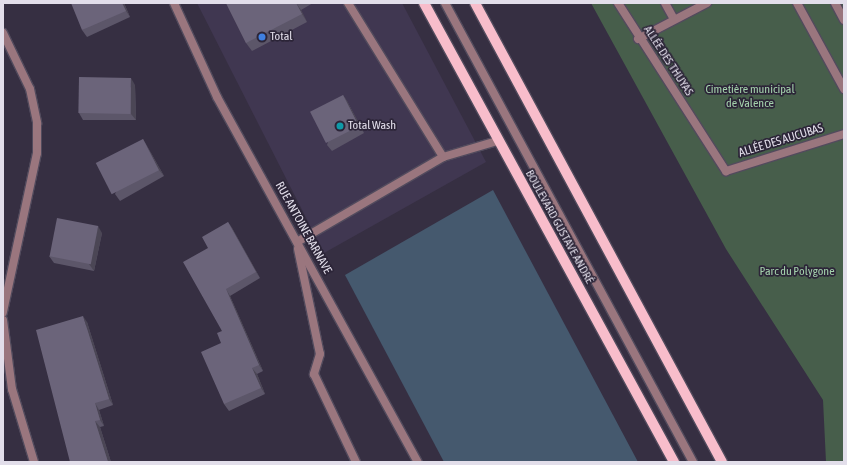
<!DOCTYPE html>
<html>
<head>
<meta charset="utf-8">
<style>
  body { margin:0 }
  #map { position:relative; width:847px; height:465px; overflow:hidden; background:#362f42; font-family:"Asap Condensed",sans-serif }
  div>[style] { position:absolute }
  .built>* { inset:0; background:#403751 }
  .green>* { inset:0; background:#475e4b }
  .water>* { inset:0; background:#45596e }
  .roads { filter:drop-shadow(1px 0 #524b5d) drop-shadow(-1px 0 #524b5d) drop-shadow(0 1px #524b5d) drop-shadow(0 -1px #524b5d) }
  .service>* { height:8px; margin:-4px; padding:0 4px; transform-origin:4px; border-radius:4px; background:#9a767e }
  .pedestrian>* { height:8px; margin:-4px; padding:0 4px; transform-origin:4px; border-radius:4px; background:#9a767e }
  .minor>* { height:8px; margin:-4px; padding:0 4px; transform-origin:4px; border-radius:4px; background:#9a767e }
  .primary>* { height:10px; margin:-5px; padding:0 5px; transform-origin:5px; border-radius:5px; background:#f8bdcb }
  .wall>* { inset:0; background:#5c5669 }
  .shaded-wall>* { inset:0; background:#4b4655 }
  .building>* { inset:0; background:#6b647a; transform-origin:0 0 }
  .dots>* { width:11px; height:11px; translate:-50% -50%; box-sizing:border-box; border:2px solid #2c2538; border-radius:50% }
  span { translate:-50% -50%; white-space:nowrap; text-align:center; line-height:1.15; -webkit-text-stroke:3.5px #2c2538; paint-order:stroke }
  .poi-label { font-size:12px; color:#e2deea }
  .left { translate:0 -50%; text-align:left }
  .street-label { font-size:12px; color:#e2deea }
  .park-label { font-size:12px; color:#a5d3ad }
  .frame { position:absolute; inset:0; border:4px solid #e2deea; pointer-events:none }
</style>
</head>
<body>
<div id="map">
  <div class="built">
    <i style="clip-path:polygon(197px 3px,402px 3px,486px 162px,324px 253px)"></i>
  </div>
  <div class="green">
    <i style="clip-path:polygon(591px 3px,844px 3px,844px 462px,826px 462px,823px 400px,726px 249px)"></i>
  </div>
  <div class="water">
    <i style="clip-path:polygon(493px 190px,638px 462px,444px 462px,345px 275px)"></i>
  </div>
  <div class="roads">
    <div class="service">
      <i style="left:348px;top:3px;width:181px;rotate:58.3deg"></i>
      <i style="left:443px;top:157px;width:56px;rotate:-16.5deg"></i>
      <i style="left:445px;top:3px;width:522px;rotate:61.62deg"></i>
      <i style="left:297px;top:242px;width:169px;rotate:-30.2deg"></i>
    </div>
    <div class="pedestrian">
      <i style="left:618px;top:3px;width:200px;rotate:57.3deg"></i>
      <i style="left:726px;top:171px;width:124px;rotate:-17.4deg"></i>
      <i style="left:665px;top:3px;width:18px;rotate:61deg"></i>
      <i style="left:797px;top:3px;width:98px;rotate:61.3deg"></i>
      <i style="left:835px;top:3px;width:19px;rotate:62deg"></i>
      <i style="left:638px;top:39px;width:78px;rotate:-27.6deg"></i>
    </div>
    <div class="minor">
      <i style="left:174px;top:3px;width:103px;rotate:65.4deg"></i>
      <i style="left:217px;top:97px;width:417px;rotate:61.2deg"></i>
      <i style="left:3px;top:33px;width:62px;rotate:64.3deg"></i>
      <i style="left:30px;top:89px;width:35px;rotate:78deg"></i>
      <i style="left:37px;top:123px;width:30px;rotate:90deg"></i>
      <i style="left:37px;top:153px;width:163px;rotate:102.1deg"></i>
      <i style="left:298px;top:249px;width:107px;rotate:78.2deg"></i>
      <i style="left:320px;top:354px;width:21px;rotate:107deg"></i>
      <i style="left:314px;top:374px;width:98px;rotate:64.5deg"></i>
      <i style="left:3px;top:320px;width:70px;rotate:82.6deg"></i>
      <i style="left:12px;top:389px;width:76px;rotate:73.2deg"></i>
    </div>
    <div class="primary">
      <i style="left:424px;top:3px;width:523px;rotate:61.42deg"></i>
      <i style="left:475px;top:3px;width:521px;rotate:61.71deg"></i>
    </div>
  </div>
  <div class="wall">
    <i style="clip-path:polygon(124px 3px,130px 17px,87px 37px,82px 30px)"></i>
    <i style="clip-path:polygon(226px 3px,313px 3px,301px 10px,307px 22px,252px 51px,246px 43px)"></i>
    <i style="clip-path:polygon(135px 85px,136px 120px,83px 120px,79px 113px)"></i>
    <i style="clip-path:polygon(343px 95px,347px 101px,364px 133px,332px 151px,327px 145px)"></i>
    <i style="clip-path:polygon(143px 139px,147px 146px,164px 176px,120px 201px,115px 194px)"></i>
    <i style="clip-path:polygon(228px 222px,232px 228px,260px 278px,230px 296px,263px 371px,257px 374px,265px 394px,229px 411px,224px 404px,221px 343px,222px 331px,208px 248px)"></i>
    <i style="clip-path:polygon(102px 233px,94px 271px,54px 263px,49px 256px)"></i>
    <i style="clip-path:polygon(87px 322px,113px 405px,99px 410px,104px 426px,100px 427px,111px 462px,70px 462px)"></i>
  </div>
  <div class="shaded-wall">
    <i style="clip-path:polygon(122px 3px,124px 3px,130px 17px,126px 11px)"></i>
    <i style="clip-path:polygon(296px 3px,301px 10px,307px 22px,302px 14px)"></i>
    <i style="clip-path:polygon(131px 78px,135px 85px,136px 120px,131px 114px)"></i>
    <i style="clip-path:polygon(343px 95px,347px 101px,364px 133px,359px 126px)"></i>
    <i style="clip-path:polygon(143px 139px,147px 146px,164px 176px,159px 170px)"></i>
    <i style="clip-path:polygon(228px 222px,232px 228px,260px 278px,256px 272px)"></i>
    <i style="clip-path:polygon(98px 226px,102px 233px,94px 271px,89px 264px)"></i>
    <i style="clip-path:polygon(226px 289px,230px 296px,263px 371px,259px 365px)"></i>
    <i style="clip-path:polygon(83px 316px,87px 322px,113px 405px,109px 399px)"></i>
    <i style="clip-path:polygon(252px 368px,257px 374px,265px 394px,261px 388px)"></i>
    <i style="clip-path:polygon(95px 403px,99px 410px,104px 426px,100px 420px)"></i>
    <i style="clip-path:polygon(95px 421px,100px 427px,111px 462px,108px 462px)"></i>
  </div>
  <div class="building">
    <i style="clip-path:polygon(71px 3px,122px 3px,126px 11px,82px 30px)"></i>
    <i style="clip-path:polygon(226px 3px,296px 3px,302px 14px,246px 43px)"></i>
    <i style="left:79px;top:77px;width:52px;height:36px;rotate:1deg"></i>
    <i style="left:343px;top:95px;width:35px;height:37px;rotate:63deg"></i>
    <i style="left:143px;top:139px;width:35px;height:53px;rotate:63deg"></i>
    <i style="left:57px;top:218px;width:42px;height:39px;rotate:11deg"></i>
    <i style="clip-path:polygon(228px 222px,256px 272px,226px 289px,259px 365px,252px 368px,261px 388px,224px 404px,201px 352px,221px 343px,217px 333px,222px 331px,183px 262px,208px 248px,202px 237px)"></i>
    <i style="clip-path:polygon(83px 316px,109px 399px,95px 403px,100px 420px,95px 421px,108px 462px,70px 462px,36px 330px)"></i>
  </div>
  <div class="dots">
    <i style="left:262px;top:37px;background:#3f7fe0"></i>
    <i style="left:340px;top:126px;background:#0f9aa8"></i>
  </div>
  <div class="poi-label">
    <span class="left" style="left:270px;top:37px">Total</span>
    <span class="left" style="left:348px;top:126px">Total Wash</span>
  </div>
  <div class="street-label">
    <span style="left:668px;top:61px;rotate:57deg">ALLÉE DES THUYAS</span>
    <span style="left:781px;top:141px;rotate:-17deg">ALLÉE DES AUCUBAS</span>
    <span style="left:559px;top:227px;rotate:61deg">BOULEVARD GUSTAVE ANDRÉ</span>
    <span style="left:303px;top:228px;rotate:61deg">RUE ANTOINE BARNAVE</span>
  </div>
  <div class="park-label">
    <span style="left:750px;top:97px">Cimetière municipal<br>de Valence</span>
    <span style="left:797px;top:272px">Parc du Polygone</span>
  </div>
  <div class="frame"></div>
</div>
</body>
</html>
